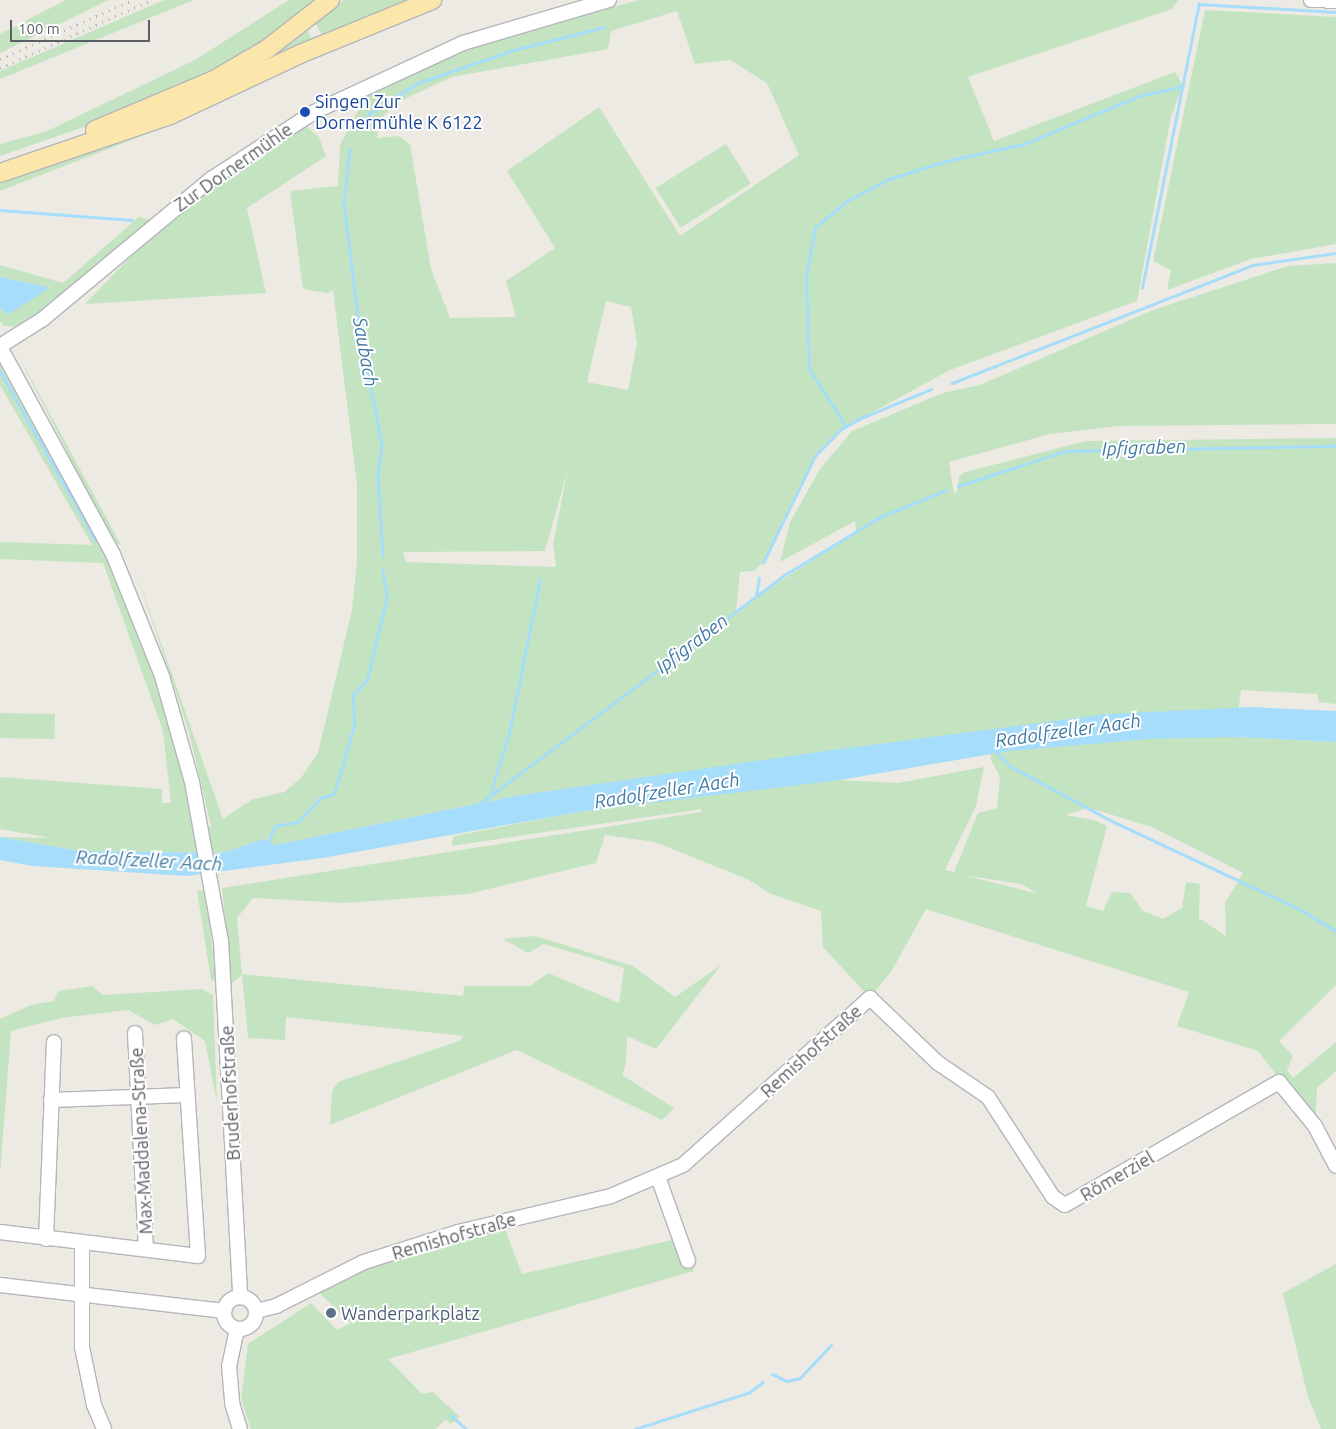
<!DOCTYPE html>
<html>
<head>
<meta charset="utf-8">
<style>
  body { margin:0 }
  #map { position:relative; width:1336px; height:1429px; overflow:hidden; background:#edeae3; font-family:Ubuntu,sans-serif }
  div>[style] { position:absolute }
  .green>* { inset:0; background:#c4e4c1; transform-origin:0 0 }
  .water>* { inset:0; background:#a6ddfa }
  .stream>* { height:2.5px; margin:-1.25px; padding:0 1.25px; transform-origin:1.25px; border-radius:1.25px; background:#a6ddfa }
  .roads { filter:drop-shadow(1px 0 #b4b6ba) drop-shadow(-1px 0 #b4b6ba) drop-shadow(0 1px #b4b6ba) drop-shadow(0 -1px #b4b6ba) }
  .minor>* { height:14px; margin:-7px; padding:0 7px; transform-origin:7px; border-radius:7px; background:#fff }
  .minor>.ring { margin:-7px; padding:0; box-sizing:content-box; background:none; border:14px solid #fff; border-radius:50% }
  .major>* { height:18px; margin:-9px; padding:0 9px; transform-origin:9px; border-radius:9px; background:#fbe7ab }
  .rail>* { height:2.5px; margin-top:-1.25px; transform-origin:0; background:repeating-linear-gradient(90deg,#b2b3b3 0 1px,transparent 0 7px) }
  .dots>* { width:14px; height:14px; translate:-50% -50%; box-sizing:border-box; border:2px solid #fff; border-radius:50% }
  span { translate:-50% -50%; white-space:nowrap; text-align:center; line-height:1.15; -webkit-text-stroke:4px #fff; paint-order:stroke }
  .transit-label { font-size:18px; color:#164399 }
  .left { translate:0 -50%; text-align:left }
  .street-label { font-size:18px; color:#5b5f63 }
  .service-label { font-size:18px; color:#4e5e75 }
  .water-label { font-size:19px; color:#417aa3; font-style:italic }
  .scale { position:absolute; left:10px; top:20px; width:140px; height:22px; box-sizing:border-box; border:2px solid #5b5f63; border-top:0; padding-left:6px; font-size:15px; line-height:18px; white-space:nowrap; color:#5b5f63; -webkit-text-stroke:4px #fff; paint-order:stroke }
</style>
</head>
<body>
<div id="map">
  <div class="green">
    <i style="clip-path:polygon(66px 0,109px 0,0 53px,0 34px)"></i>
    <i style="clip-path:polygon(164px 0,194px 0,0 79px,0 71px)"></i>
    <i style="clip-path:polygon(289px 0,321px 0,213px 74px,142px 107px,0 156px,0 144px,47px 131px,195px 60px)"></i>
    <i style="clip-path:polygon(343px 0,416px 0,328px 36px,321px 34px,315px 22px)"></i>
    <i style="clip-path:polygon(evenodd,640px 0,1178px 0,1172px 9px,968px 77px,994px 141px,1175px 72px,1183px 86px,1171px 116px,1137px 301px,950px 370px,840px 430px,815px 456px,763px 563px,754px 571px,740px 572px,736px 610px,856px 532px,855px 521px,780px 562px,790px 522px,820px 469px,852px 431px,943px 393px,980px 385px,1153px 310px,1288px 266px,1336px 263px,1336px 424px,1119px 426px,1050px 434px,949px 462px,954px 494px,957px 492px,959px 476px,965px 472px,1086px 441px,1336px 438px,1336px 704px,1319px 702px,1317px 694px,1241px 690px,1235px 737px,1336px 742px,1336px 985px,1279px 1041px,1293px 1056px,1287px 1070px,1293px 1078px,1336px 1042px,1336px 1071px,1317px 1088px,1315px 1126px,1258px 1051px,1177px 1026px,1189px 992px,926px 909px,892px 970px,870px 998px,823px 947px,821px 911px,771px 894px,749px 880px,655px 842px,605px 835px,596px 863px,468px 894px,344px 903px,253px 898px,237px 918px,242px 974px,463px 996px,464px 986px,530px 986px,548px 973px,619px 1003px,624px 968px,544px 944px,528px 953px,503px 939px,535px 936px,633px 966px,675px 997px,721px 965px,656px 1049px,627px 1036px,626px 1063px,622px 1075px,674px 1108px,662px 1120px,517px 1050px,330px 1125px,332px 1091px,338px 1082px,459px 1041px,464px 1036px,286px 1017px,285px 1040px,248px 1038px,242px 975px,231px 984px,222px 888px,701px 812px,702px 809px,451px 846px,454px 836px,584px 811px,765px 786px,840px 780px,898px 783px,984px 767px,976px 806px,945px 870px,954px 872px,978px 813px,997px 808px,1000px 777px,991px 760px,987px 731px,515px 796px,275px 845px,264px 839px,222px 853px,80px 851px,0 837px,51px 838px,0 829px,0 777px,162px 789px,162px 803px,171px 803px,163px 731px,103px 563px,0 559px,0 542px,92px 545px,0 385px,0 365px,102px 543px,136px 621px,174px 731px,195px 838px,211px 826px,189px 732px,134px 566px,223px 819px,251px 800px,284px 792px,301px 778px,318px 753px,352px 610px,357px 561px,357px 484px,333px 290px,328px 293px,303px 289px,290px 191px,338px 186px,340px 145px,370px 88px,519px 30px,640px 0,677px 11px,695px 64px,730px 60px,767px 83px,799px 155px,680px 236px,599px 107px,507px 171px,555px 248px,506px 281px,516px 317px,450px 318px,431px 269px,410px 144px,399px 136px,377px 138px,380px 119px,398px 102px,452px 77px,608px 49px,611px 31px,677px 11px,640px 0,606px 301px,631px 307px,637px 343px,628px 390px,587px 382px,606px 301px,640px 0,568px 469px,553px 544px,556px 567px,406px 562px,403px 552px,545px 551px,568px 469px,640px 0,1089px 808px,1152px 827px,1243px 873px,1225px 903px,1226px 936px,1199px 918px,1200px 884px,1186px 882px,1182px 908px,1163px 919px,1143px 911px,1130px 893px,1112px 892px,1103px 911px,1086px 906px,1107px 826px,1094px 820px,1065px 815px,1089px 808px,640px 0,963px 875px,1021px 884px,1039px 894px,963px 875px)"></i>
    <i style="clip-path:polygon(1205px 10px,1336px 17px,1336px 244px,1251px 259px,1167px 290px,1171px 270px,1153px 261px)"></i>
    <i style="clip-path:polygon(305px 27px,313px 41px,244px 74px)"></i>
    <i style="clip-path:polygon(306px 126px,319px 137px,326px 156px,247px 208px,266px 293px,85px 304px,145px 242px,229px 175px)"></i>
    <i style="clip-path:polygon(157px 130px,0 191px,0 178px)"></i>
    <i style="left:726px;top:144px;width:47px;height:83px;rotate:58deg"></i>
    <i style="clip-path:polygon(139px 217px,150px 220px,54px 301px,17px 327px,4px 326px,0 321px,0 265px,63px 283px)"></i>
    <i style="clip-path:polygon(16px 351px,121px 545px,113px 542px)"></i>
    <i style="left:0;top:713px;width:55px;height:25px;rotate:1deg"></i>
    <i style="clip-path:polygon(197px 890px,206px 891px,216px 982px,211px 980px)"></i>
    <i style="clip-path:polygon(92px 986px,103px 995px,202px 989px,213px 995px,217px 1103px,205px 1041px,173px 1019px,155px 1025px,128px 1010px,61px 1018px,11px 1031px,0 1174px,0 1019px,31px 1005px,54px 1001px,58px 991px)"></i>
    <i style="clip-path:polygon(502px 1221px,522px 1274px,677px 1239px,694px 1271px,388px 1359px,422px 1394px,433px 1392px,460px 1417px,450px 1424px,446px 1419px,436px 1429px,251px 1429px,241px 1399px,248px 1344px,311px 1303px,337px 1330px,351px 1323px,313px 1287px)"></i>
    <i style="clip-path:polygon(1336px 1264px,1336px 1429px,1321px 1429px,1308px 1397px,1283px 1293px)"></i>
  </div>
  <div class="water">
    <i style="clip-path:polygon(0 277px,47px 287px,48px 289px,7px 315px,0 307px)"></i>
    <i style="clip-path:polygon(1251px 707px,1336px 711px,1336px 742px,1235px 737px,1148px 739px,1009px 751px,840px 780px,584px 811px,322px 858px,187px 876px,33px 866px,0 860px,0 837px,80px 851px,222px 853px,264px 839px,275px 845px,515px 796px,825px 751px,1107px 714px)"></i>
  </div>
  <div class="stream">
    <i style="left:356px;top:130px;width:22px;rotate:-51deg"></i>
    <i style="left:370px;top:113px;width:57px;rotate:-32deg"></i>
    <i style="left:418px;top:83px;width:102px;rotate:-19deg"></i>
    <i style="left:514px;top:50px;width:93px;rotate:-14.3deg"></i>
    <i style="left:350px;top:149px;width:54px;rotate:96.3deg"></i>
    <i style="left:344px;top:203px;width:130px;rotate:82.9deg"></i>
    <i style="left:360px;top:332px;width:114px;rotate:78.9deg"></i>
    <i style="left:382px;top:444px;width:33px;rotate:97deg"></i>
    <i style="left:378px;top:477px;width:79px;rotate:86.4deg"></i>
    <i style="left:0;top:210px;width:132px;rotate:4.3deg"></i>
    <i style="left:1142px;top:288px;width:290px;rotate:-78.7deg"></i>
    <i style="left:1199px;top:4px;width:137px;rotate:3.3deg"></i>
    <i style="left:0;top:371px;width:195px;rotate:60.5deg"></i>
    <i style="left:952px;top:383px;width:323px;rotate:-21.4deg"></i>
    <i style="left:1253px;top:265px;width:84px;rotate:-8.2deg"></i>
    <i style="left:846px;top:427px;width:69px;rotate:-122.5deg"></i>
    <i style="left:809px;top:369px;width:92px;rotate:-91.9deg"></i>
    <i style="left:806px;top:277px;width:50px;rotate:-79.6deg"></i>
    <i style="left:815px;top:228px;width:42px;rotate:-40.2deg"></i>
    <i style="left:847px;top:201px;width:47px;rotate:-27.6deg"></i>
    <i style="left:889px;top:179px;width:60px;rotate:-17.5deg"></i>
    <i style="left:946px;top:161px;width:80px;rotate:-12.3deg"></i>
    <i style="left:1024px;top:144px;width:125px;rotate:-22.7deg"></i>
    <i style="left:1139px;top:96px;width:45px;rotate:-12.8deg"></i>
    <i style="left:958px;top:486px;width:114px;rotate:-18deg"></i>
    <i style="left:1066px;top:451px;width:270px;rotate:-1.1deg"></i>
    <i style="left:763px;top:563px;width:119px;rotate:-64.1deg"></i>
    <i style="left:815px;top:456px;width:36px;rotate:-46deg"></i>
    <i style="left:840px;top:430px;width:22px;rotate:-30deg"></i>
    <i style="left:859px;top:419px;width:78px;rotate:-22.6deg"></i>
    <i style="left:756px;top:596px;width:18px;rotate:-81deg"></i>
    <i style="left:996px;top:751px;width:21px;rotate:47deg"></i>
    <i style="left:1010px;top:766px;width:120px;rotate:28.3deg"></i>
    <i style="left:1116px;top:823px;width:203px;rotate:25.1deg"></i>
    <i style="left:1300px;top:909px;width:42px;rotate:31.4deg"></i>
    <i style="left:490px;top:794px;width:64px;rotate:-72.7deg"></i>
    <i style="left:509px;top:733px;width:157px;rotate:-78.6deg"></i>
    <i style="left:474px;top:808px;width:390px;rotate:-36.9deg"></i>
    <i style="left:786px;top:574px;width:110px;rotate:-31.2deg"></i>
    <i style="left:880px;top:517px;width:71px;rotate:-22.2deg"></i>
    <i style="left:267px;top:844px;width:20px;rotate:-66deg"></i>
    <i style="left:275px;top:826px;width:23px;rotate:-10deg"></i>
    <i style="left:298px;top:822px;width:33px;rotate:-47deg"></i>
    <i style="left:320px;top:798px;width:15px;rotate:-16deg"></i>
    <i style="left:334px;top:794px;width:71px;rotate:-73.6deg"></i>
    <i style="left:354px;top:726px;width:31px;rotate:-92deg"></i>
    <i style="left:353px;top:695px;width:21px;rotate:-47deg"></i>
    <i style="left:367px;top:680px;width:85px;rotate:-76.5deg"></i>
    <i style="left:387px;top:597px;width:27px;rotate:-100deg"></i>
    <i style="left:772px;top:1374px;width:17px;rotate:25deg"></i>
    <i style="left:787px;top:1381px;width:13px;rotate:-13deg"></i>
    <i style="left:800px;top:1378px;width:45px;rotate:-46.8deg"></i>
    <i style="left:451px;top:1415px;width:21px;rotate:43deg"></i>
    <i style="left:635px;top:1429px;width:121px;rotate:-17.8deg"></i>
    <i style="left:750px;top:1392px;width:16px;rotate:-38deg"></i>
  </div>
  <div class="roads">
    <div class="minor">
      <i style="left:1311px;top:0;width:25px;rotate:2deg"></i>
      <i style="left:0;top:346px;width:51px;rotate:-32.1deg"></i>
      <i style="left:43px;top:319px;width:219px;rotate:-39.8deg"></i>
      <i style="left:211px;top:179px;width:123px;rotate:-33deg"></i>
      <i style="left:314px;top:112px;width:164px;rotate:-24.8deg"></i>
      <i style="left:463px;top:43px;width:152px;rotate:-16.4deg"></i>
      <i style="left:0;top:347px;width:236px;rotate:61.4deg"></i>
      <i style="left:113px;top:554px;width:131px;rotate:68.1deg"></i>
      <i style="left:162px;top:676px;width:110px;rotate:74.2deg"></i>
      <i style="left:192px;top:782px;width:162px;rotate:79.7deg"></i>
      <i style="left:221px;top:941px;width:357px;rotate:86.9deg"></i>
      <i style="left:135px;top:1033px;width:215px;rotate:87.1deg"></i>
      <i style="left:51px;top:1100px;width:136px;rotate:-2.1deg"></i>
      <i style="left:658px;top:1177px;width:89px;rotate:70.3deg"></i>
      <i style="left:0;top:1232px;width:199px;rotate:6.9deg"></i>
      <i style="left:198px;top:1256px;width:218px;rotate:-93.7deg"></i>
      <i style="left:46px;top:1239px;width:197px;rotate:-87.7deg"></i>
      <i style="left:82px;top:1244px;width:103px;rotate:90deg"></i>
      <i style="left:82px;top:1347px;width:59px;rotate:78.3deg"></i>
      <i style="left:94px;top:1405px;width:26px;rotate:67deg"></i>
      <i style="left:0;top:1285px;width:226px;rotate:6.6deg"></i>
      <i class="ring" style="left:224px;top:1297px;width:18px;height:18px"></i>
      <i style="left:256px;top:1311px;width:21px;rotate:-14deg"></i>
      <i style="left:276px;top:1306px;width:98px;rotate:-26.6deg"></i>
      <i style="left:364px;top:1262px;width:99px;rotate:-17.7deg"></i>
      <i style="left:458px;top:1232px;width:157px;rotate:-13.2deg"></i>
      <i style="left:611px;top:1196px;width:78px;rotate:-23.3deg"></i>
      <i style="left:683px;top:1165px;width:251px;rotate:-41.8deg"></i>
      <i style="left:870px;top:998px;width:94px;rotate:43.7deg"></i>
      <i style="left:938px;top:1063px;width:60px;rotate:34.2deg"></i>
      <i style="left:988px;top:1097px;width:119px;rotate:57deg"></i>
      <i style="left:1053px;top:1197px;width:14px;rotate:34deg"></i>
      <i style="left:1065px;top:1205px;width:247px;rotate:-29.9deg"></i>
      <i style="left:1279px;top:1082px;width:57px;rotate:50.7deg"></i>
      <i style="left:1315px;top:1126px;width:45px;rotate:62.3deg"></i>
      <i style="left:237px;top:1329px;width:38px;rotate:102deg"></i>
      <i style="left:229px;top:1366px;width:37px;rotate:85deg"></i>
      <i style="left:232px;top:1403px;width:27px;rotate:73deg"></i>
    </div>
    <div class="major">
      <i style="left:95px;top:130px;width:129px;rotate:-22.8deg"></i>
      <i style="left:214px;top:80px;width:61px;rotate:-30.3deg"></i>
      <i style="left:267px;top:49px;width:80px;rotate:-37.9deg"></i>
      <i style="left:0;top:173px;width:180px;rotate:-18.8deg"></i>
      <i style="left:170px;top:115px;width:144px;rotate:-25.1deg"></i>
      <i style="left:300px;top:54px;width:143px;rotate:-22.2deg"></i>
    </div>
  </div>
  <div class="rail">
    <i style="left:0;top:59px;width:145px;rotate:-24.1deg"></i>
    <i style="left:0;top:68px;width:166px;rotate:-24.2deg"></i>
  </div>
  <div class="dots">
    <i style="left:305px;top:112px;background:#1a4fb4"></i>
    <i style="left:331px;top:1313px;background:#5c6f8a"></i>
  </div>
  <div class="transit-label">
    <span class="left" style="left:315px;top:112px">Singen Zur<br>Dornermühle K 6122</span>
  </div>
  <div class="street-label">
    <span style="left:233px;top:167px;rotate:-35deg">Zur Dornermühle</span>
    <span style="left:811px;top:1051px;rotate:-42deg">Remishofstraße</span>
    <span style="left:230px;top:1093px;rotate:-93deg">Bruderhofstraße</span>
    <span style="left:141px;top:1141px;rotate:-93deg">Max-Maddalena-Straße</span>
    <span style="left:1117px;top:1176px;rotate:-30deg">Römerziel</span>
    <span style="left:454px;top:1236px;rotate:-16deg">Remishofstraße</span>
  </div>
  <div class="service-label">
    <span class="left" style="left:341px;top:1313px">Wanderparkplatz</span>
  </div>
  <div class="water-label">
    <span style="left:365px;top:352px;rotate:80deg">Saubach</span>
    <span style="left:1144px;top:448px;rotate:-2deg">Ipfigraben</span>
    <span style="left:692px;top:644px;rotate:-37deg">Ipfigraben</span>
    <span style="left:1068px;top:731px;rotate:-8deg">Radolfzeller Aach</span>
    <span style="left:667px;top:791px;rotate:-9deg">Radolfzeller Aach</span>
    <span style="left:149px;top:861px;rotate:3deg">Radolfzeller Aach</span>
  </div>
  <div class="scale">100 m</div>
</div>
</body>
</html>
